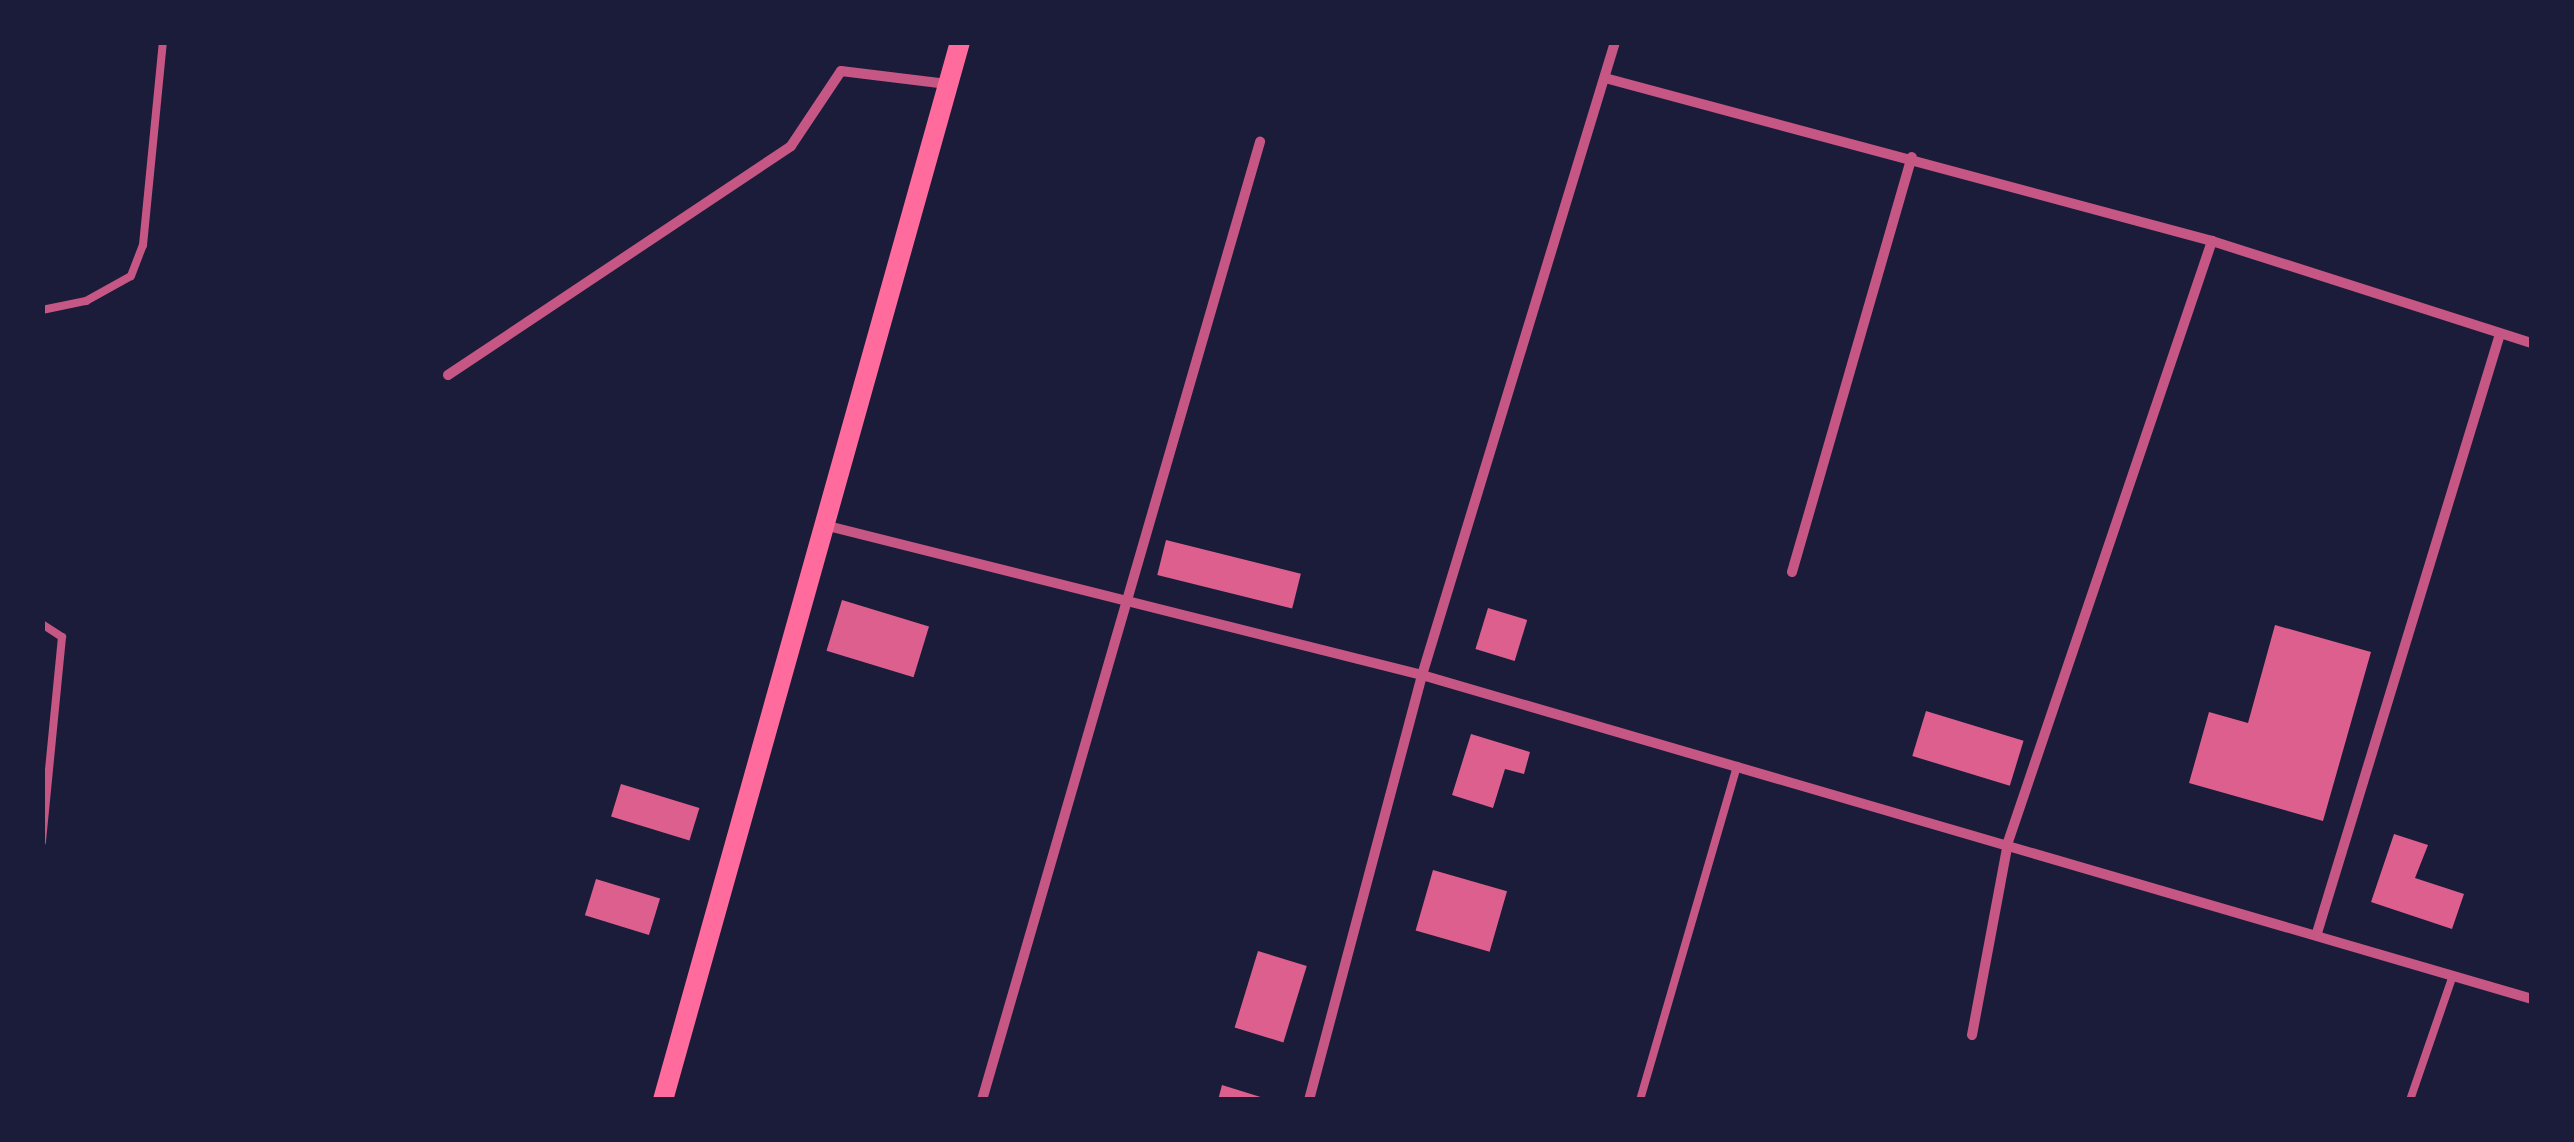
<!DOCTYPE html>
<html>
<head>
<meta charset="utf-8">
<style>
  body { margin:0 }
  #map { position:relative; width:2574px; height:1142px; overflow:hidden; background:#1b1b3a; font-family:"Asap Condensed",sans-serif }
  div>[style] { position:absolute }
  .building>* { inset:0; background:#dd5f8e; transform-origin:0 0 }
  .service>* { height:8px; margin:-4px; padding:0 4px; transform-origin:4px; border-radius:4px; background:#c65784 }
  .minor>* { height:10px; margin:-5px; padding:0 5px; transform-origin:5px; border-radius:5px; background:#c65784 }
  .secondary>* { height:20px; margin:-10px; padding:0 10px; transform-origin:10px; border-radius:10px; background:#ff6b9d }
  span { translate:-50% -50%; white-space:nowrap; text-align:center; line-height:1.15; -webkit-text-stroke:8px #1b1b3a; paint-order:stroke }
  .frame { position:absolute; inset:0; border:45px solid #1b1b3a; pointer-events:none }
</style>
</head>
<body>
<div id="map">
  <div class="building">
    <i style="left:1166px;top:540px;width:139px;height:36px;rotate:14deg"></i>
    <i style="left:842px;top:600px;width:91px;height:53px;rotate:17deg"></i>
    <i style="left:1488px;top:608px;width:41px;height:43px;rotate:17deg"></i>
    <i style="clip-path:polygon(2275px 625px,2371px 652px,2323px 821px,2189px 783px,2209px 712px,2248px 723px)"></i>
    <i style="left:1926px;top:711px;width:102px;height:47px;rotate:17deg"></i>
    <i style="clip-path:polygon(1471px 734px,1530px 752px,1524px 774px,1505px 769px,1493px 808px,1452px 795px)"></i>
    <i style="left:621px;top:784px;width:82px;height:34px;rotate:17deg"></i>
    <i style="clip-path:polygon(2394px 834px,2428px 845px,2415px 878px,2464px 894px,2452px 929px,2371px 902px)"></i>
    <i style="left:1433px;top:870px;width:77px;height:63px;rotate:16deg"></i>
    <i style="left:596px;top:879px;width:67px;height:38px;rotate:17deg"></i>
    <i style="left:1258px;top:951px;width:51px;height:80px;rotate:17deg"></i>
    <i style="clip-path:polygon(1222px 1085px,1267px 1099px,1267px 1100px,1218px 1100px)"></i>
  </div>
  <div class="service">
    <i style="left:42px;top:310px;width:45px;rotate:-11.6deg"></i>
    <i style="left:86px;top:301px;width:51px;rotate:-29.1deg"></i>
    <i style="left:131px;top:276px;width:33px;rotate:-69deg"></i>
    <i style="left:143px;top:245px;width:204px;rotate:-84.4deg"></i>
    <i style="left:42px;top:624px;width:24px;rotate:33deg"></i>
    <i style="left:62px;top:637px;width:206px;rotate:95.6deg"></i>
    <i style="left:1640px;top:1100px;width:348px;rotate:-73.8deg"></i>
    <i style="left:2410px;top:1100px;width:132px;rotate:-71deg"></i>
  </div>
  <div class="minor">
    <i style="left:1605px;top:78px;width:629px;rotate:15.03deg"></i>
    <i style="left:2212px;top:241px;width:336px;rotate:17.7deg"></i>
    <i style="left:448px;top:375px;width:412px;rotate:-33.7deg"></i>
    <i style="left:791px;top:146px;width:90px;rotate:-56.3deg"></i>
    <i style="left:841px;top:71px;width:107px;rotate:7deg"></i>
    <i style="left:824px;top:525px;width:617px;rotate:14.08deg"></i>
    <i style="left:1422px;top:675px;width:1156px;rotate:16.27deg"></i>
    <i style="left:1792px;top:572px;width:432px;rotate:-73.9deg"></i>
    <i style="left:2317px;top:933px;width:626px;rotate:-73.01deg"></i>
    <i style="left:1972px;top:1035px;width:196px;rotate:-79.4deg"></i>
    <i style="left:2008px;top:842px;width:635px;rotate:-71.25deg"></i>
    <i style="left:982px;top:1100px;width:998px;rotate:-73.82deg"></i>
    <i style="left:1309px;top:1100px;width:440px;rotate:-75.1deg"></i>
    <i style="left:1422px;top:675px;width:662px;rotate:-73.04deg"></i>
  </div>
  <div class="secondary">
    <i style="left:663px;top:1100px;width:1099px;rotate:-74.32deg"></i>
  </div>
  <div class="frame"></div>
</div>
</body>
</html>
